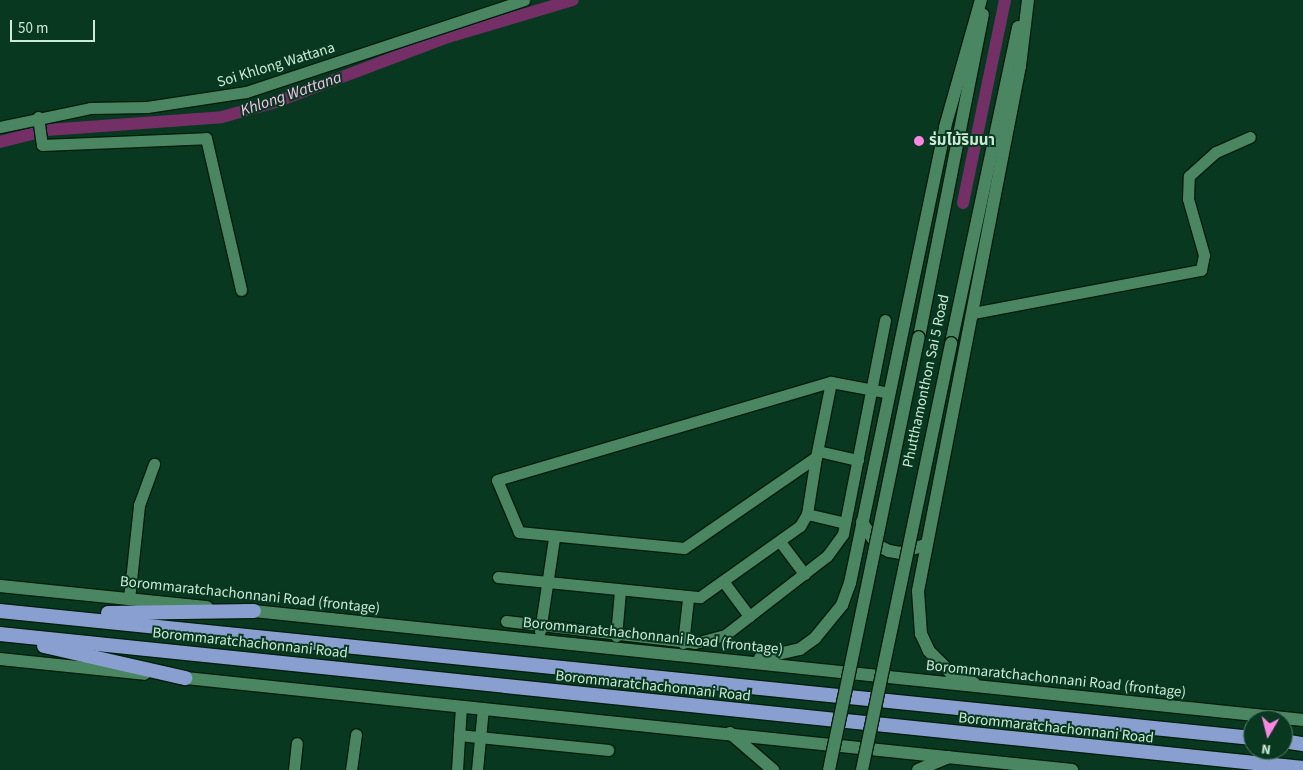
<!DOCTYPE html>
<html>
<head>
<meta charset="utf-8">
<style>
  body { margin:0 }
  #map { position:relative; width:1303px; height:770px; overflow:hidden; background:#083820; font-family:"Source Sans 3","Noto Sans Thai",sans-serif }
  div>[style] { position:absolute }
  .canal>* { height:12px; margin:-6px; padding:0 6px; transform-origin:6px; border-radius:6px; background:#752f67 }
  .roads { filter:drop-shadow(1px 0 #001d0c) drop-shadow(-1px 0 #001d0c) drop-shadow(0 1px #001d0c) drop-shadow(0 -1px #001d0c) }
  .minor>* { height:11px; margin:-5.5px; padding:0 5.5px; transform-origin:5.5px; border-radius:5.5px; background:#4b8662 }
  .secondary>* { height:12px; margin:-6px; padding:0 6px; transform-origin:6px; border-radius:6px; background:#4b8662 }
  .trunk>* { height:14px; margin:-7px; padding:0 7px; transform-origin:7px; border-radius:7px; background:#889fd0 }
  .bridges { filter:drop-shadow(1px 0 #001d0c) drop-shadow(-1px 0 #001d0c) drop-shadow(0 1px #001d0c) drop-shadow(0 -1px #001d0c) }
  .secondary-bridge>* { height:12px; margin:-6px; padding:0 6px; transform-origin:6px; border-radius:6px; background:#4b8662 }
  .dots>* { width:14px; height:14px; translate:-50% -50%; box-sizing:border-box; border:2px solid #083820; border-radius:50% }
  span { translate:-50% -50%; white-space:nowrap; text-align:center; line-height:1.15; -webkit-text-stroke:4px #083820; paint-order:stroke }
  .street-label { font-size:15px; color:#ccead5 }
  .poi-label { font-size:15px; color:#ccead5; font-weight:700 }
  .left { translate:0 -50%; text-align:left }
  .water-label { font-size:16px; color:#fec0ee; font-style:italic }
  .north { position:absolute; left:1243px; top:710px; width:50px; height:50px; box-sizing:border-box; background:#083820; border:1px solid #567f68; border-radius:50%; rotate:188deg; font-size:14px; font-weight:700; line-height:20px; text-align:center; color:#ccead5 }
  .north::after { content:''; display:block; margin:auto; width:18px; height:22px; background:#fc86e3; clip-path:polygon(50% 0,100% 100%,50% 72%,0 100%) }
  .scale { position:absolute; left:10px; top:20px; width:85px; height:22px; box-sizing:border-box; border:2px solid #ccead5; border-top:0; padding-left:6px; font-size:15px; line-height:18px; white-space:nowrap; color:#ccead5; -webkit-text-stroke:4px #083820; paint-order:stroke }
</style>
</head>
<body>
<div id="map">
  <div class="canal">
    <i style="left:0;top:142px;width:49px;rotate:-14.3deg"></i>
    <i style="left:47px;top:130px;width:175px;rotate:-4.2deg"></i>
    <i style="left:222px;top:117px;width:56px;rotate:-15.5deg"></i>
    <i style="left:276px;top:102px;width:184px;rotate:-20.7deg"></i>
    <i style="left:448px;top:37px;width:130px;rotate:-16.5deg"></i>
    <i style="left:963px;top:203px;width:207px;rotate:-78.3deg"></i>
  </div>
  <div class="roads">
    <div class="minor">
      <i style="left:38px;top:117px;width:28px;rotate:82deg"></i>
      <i style="left:42px;top:145px;width:164px;rotate:-2.4deg"></i>
      <i style="left:206px;top:138px;width:156px;rotate:77deg"></i>
      <i style="left:0;top:127px;width:92px;rotate:-11.9deg"></i>
      <i style="left:90px;top:108px;width:57px;rotate:-1deg"></i>
      <i style="left:147px;top:107px;width:100px;rotate:-8.6deg"></i>
      <i style="left:246px;top:92px;width:293px;rotate:-18.3deg"></i>
      <i style="left:973px;top:313px;width:232px;rotate:-10.7deg"></i>
      <i style="left:1201px;top:270px;width:15px;rotate:-79deg"></i>
      <i style="left:1204px;top:255px;width:58px;rotate:-105.9deg"></i>
      <i style="left:1188px;top:199px;width:23px;rotate:-88deg"></i>
      <i style="left:1189px;top:176px;width:36px;rotate:-42deg"></i>
      <i style="left:1216px;top:152px;width:37px;rotate:-24deg"></i>
      <i style="left:831px;top:382px;width:76px;rotate:101.3deg"></i>
      <i style="left:816px;top:457px;width:160px;rotate:145.4deg"></i>
      <i style="left:684px;top:548px;width:166px;rotate:-174.5deg"></i>
      <i style="left:519px;top:532px;width:56px;rotate:-112.9deg"></i>
      <i style="left:497px;top:480px;width:348px;rotate:-16.4deg"></i>
      <i style="left:831px;top:382px;width:59px;rotate:10.7deg"></i>
      <i style="left:818px;top:451px;width:41px;rotate:12.7deg"></i>
      <i style="left:807px;top:514px;width:39px;rotate:13deg"></i>
      <i style="left:781px;top:543px;width:39px;rotate:53deg"></i>
      <i style="left:498px;top:577px;width:203px;rotate:5.7deg"></i>
      <i style="left:700px;top:597px;width:123px;rotate:-35.4deg"></i>
      <i style="left:800px;top:526px;width:14px;rotate:-60deg"></i>
      <i style="left:807px;top:514px;width:58px;rotate:-81deg"></i>
      <i style="left:723px;top:581px;width:44px;rotate:53.4deg"></i>
      <i style="left:129px;top:599px;width:95px;rotate:-83.9deg"></i>
      <i style="left:139px;top:505px;width:44px;rotate:-69.9deg"></i>
      <i style="left:506px;top:621px;width:190px;rotate:6.6deg"></i>
      <i style="left:695px;top:643px;width:31px;rotate:-15deg"></i>
      <i style="left:725px;top:635px;width:129px;rotate:-37.8deg"></i>
      <i style="left:827px;top:556px;width:27px;rotate:-54deg"></i>
      <i style="left:843px;top:534px;width:218px;rotate:-78.9deg"></i>
      <i style="left:540px;top:631px;width:94px;rotate:-81.4deg"></i>
      <i style="left:616px;top:636px;width:45px;rotate:-84.9deg"></i>
      <i style="left:683px;top:643px;width:44px;rotate:-83.5deg"></i>
      <i style="left:459px;top:735px;width:150px;rotate:5.7deg"></i>
      <i style="left:294px;top:770px;width:27px;rotate:-84deg"></i>
      <i style="left:351px;top:770px;width:36px;rotate:-82deg"></i>
      <i style="left:457px;top:770px;width:64px;rotate:-86.4deg"></i>
      <i style="left:477px;top:770px;width:62px;rotate:-84.5deg"></i>
    </div>
    <div class="secondary">
      <i style="left:919px;top:337px;width:329px;rotate:-78.8deg"></i>
      <i style="left:951px;top:343px;width:323px;rotate:-78deg"></i>
      <i style="left:862px;top:522px;width:27px;rotate:57deg"></i>
      <i style="left:877px;top:545px;width:13px;rotate:27deg"></i>
      <i style="left:889px;top:551px;width:11px;rotate:10deg"></i>
      <i style="left:900px;top:553px;width:28px;rotate:-18deg"></i>
      <i style="left:0;top:586px;width:208px;rotate:5.8deg"></i>
      <i style="left:244px;top:610px;width:1065px;rotate:5.93deg"></i>
      <i style="left:760px;top:658px;width:41px;rotate:-12.7deg"></i>
      <i style="left:800px;top:649px;width:19px;rotate:-36deg"></i>
      <i style="left:815px;top:638px;width:43px;rotate:-50.7deg"></i>
      <i style="left:842px;top:605px;width:23px;rotate:-70deg"></i>
      <i style="left:850px;top:583px;width:466px;rotate:-78.2deg"></i>
      <i style="left:945px;top:127px;width:132px;rotate:-74.2deg"></i>
      <i style="left:0;top:659px;width:145px;rotate:5.9deg"></i>
      <i style="left:176px;top:677px;width:901px;rotate:5.93deg"></i>
      <i style="left:974px;top:683px;width:24px;rotate:-158deg"></i>
      <i style="left:952px;top:674px;width:33px;rotate:-135deg"></i>
      <i style="left:929px;top:651px;width:19px;rotate:-115deg"></i>
      <i style="left:921px;top:634px;width:43px;rotate:-94deg"></i>
      <i style="left:918px;top:591px;width:535px;rotate:-79.01deg"></i>
      <i style="left:1020px;top:66px;width:66px;rotate:-83.1deg"></i>
      <i style="left:730px;top:733px;width:57px;rotate:40.7deg"></i>
      <i style="left:918px;top:770px;width:33px;rotate:-23deg"></i>
    </div>
    <div class="trunk">
      <i style="left:0;top:611px;width:1259px;rotate:5.79deg"></i>
      <i style="left:108px;top:613px;width:146px;rotate:-0.8deg"></i>
      <i style="left:0;top:634px;width:1310px;rotate:5.87deg"></i>
      <i style="left:44px;top:646px;width:145px;rotate:12.8deg"></i>
      <i style="left:1283px;top:741px;width:20px;rotate:9deg"></i>
    </div>
  </div>
  <div class="bridges">
    <div class="secondary-bridge">
      <i style="left:829px;top:770px;width:442px;rotate:-78.3deg"></i>
      <i style="left:862px;top:770px;width:436px;rotate:-78.2deg"></i>
    </div>
  </div>
  <div class="dots">
    <i style="left:919px;top:141px;background:#fc86e3"></i>
  </div>
  <div class="street-label">
    <span style="left:276px;top:65px;rotate:-17deg">Soi Khlong Wattana</span>
    <span style="left:926px;top:381px;rotate:-78deg">Phutthamonthon Sai 5 Road</span>
    <span style="left:250px;top:595px;rotate:6deg">Borommaratchachonnani Road (frontage)</span>
    <span style="left:653px;top:636px;rotate:6deg">Borommaratchachonnani Road (frontage)</span>
    <span style="left:250px;top:643px;rotate:6deg">Borommaratchachonnani Road</span>
    <span style="left:1056px;top:679px;rotate:6deg">Borommaratchachonnani Road (frontage)</span>
    <span style="left:653px;top:686px;rotate:6deg">Borommaratchachonnani Road</span>
    <span style="left:1056px;top:728px;rotate:6deg">Borommaratchachonnani Road</span>
  </div>
  <div class="poi-label">
    <span class="left" style="left:929px;top:141px">ร่มไม้ริมนา</span>
  </div>
  <div class="water-label">
    <span style="left:291px;top:94px;rotate:-19deg">Khlong Wattana</span>
  </div>
  <div class="north">N</div>
  <div class="scale">50 m</div>
</div>
</body>
</html>
